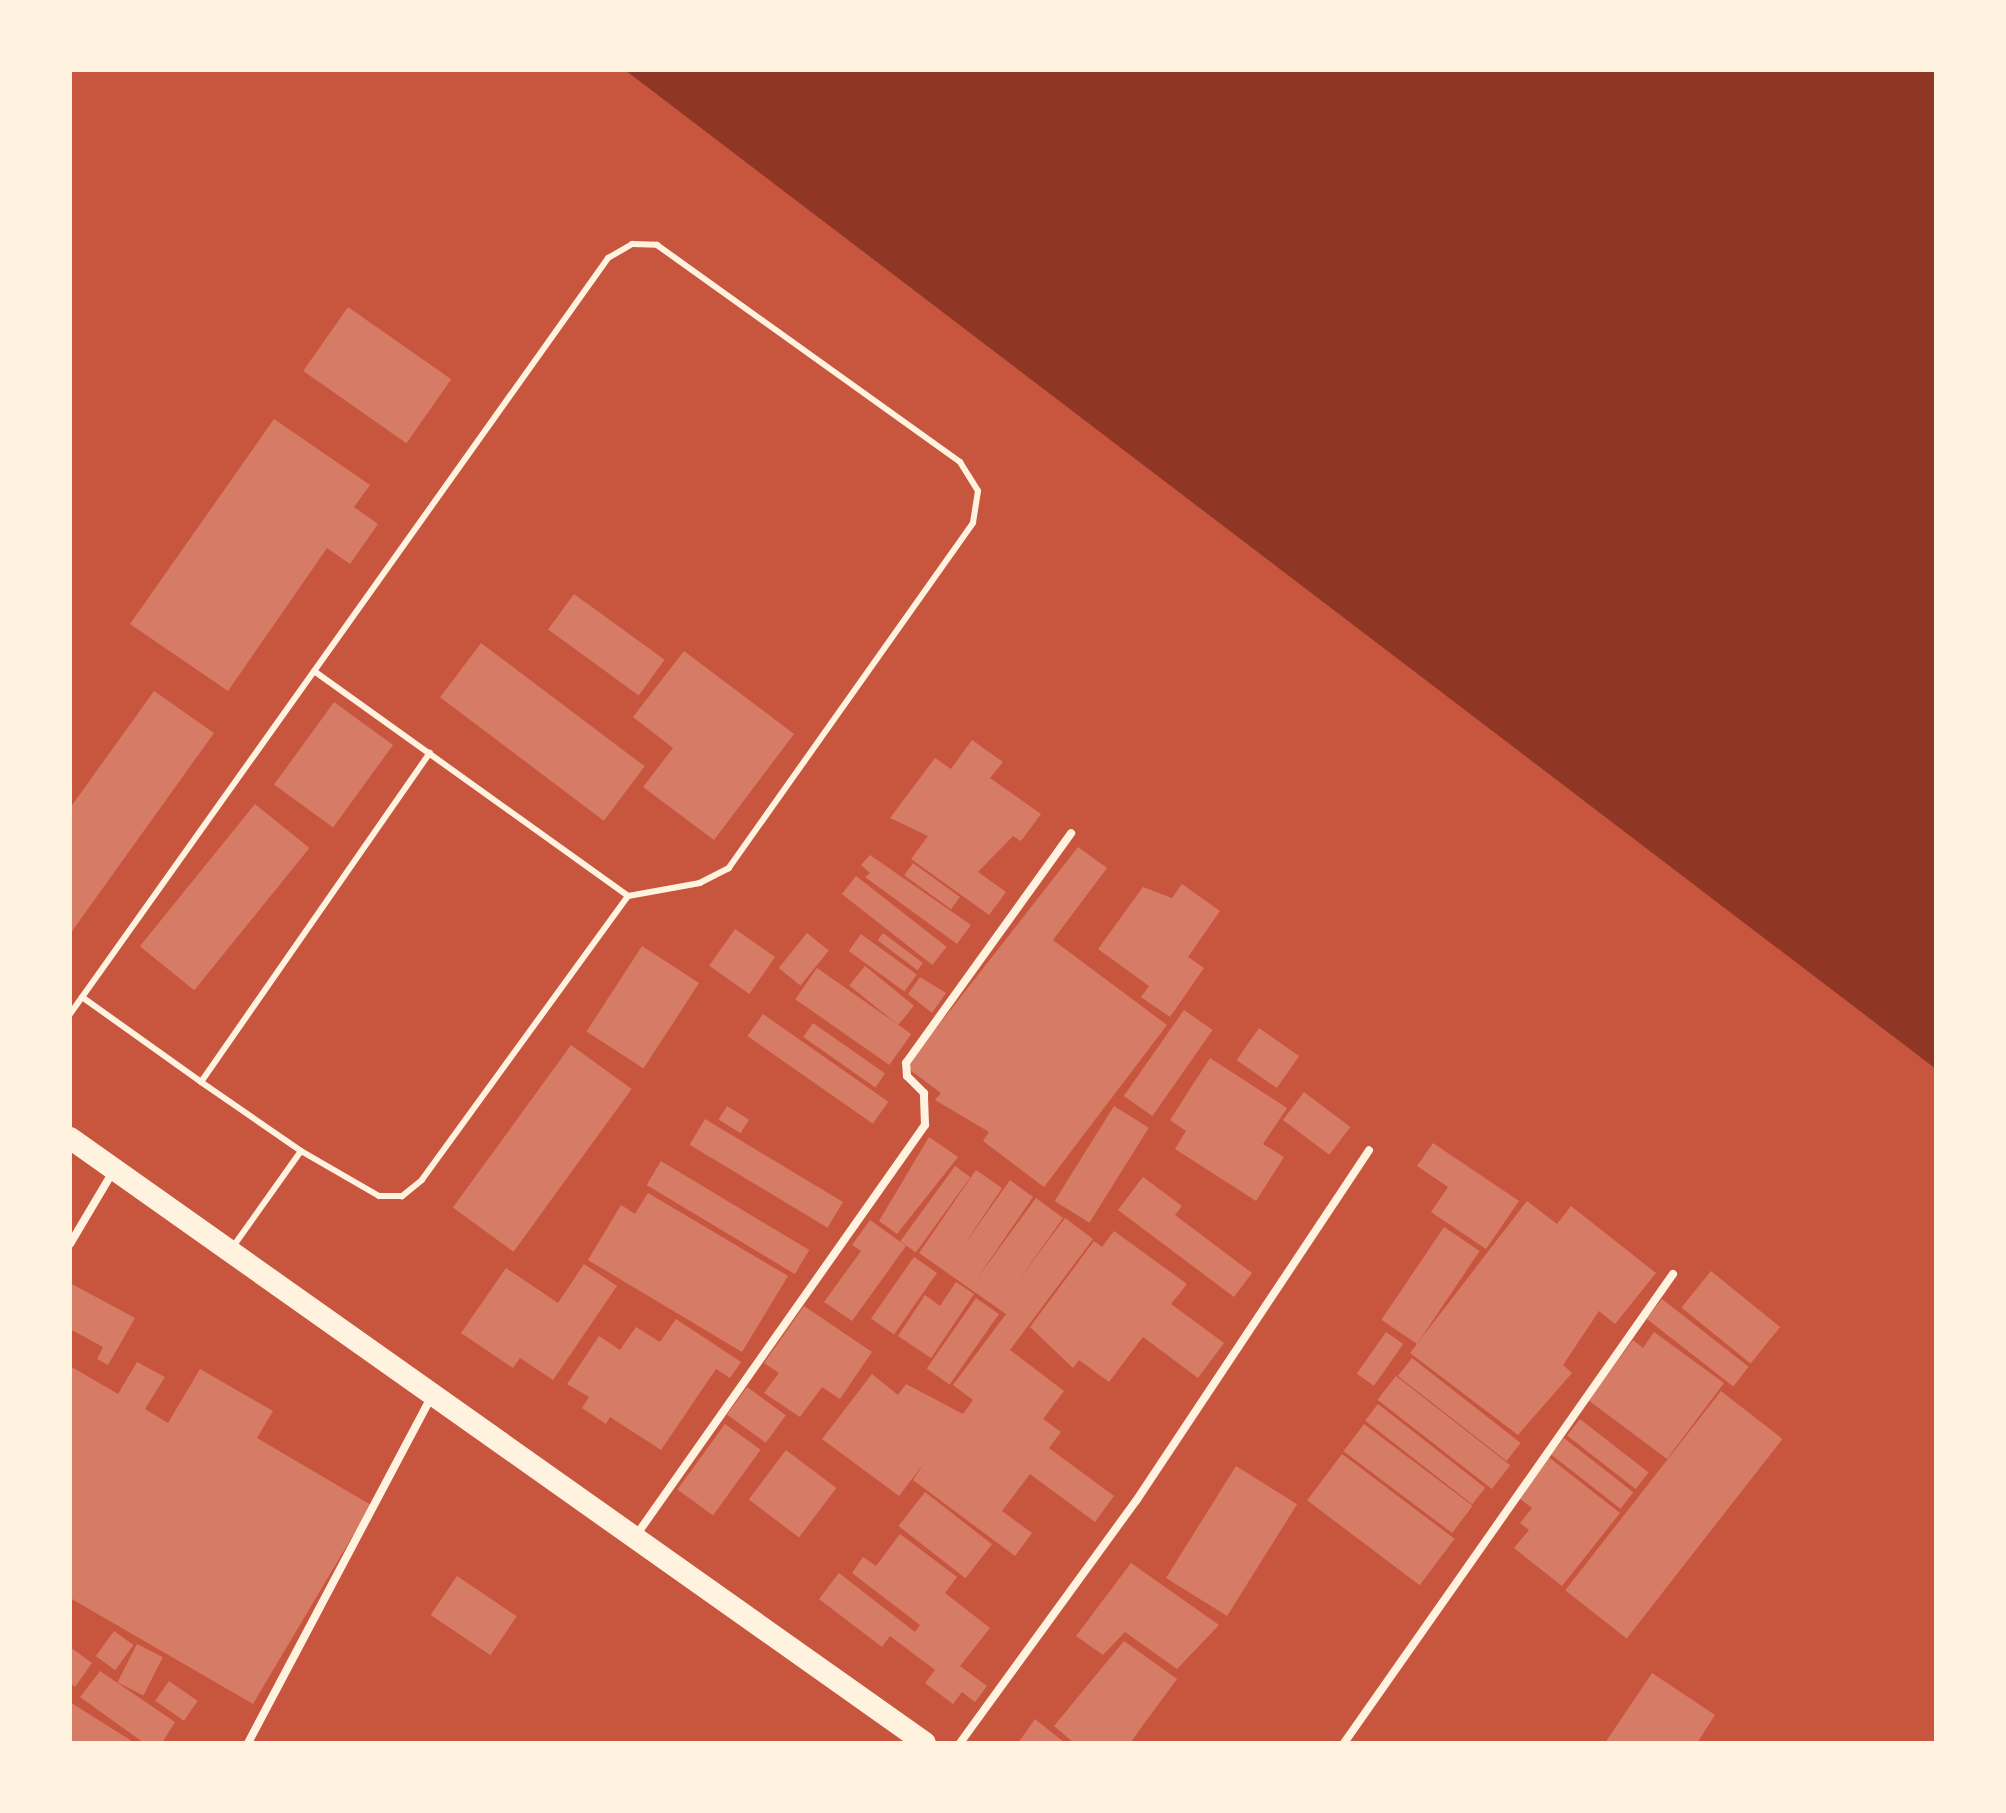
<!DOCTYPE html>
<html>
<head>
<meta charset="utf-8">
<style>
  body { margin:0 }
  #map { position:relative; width:2006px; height:1813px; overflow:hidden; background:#c8553d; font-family:"Space Grotesk",sans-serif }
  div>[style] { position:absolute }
  .water>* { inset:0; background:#8f3625 }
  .building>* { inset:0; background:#d67c66; transform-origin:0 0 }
  .service>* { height:6px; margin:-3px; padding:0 3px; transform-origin:3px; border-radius:3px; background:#fff3e0 }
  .minor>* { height:8px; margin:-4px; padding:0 4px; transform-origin:4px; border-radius:4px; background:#fff3e0 }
  .trunk>* { height:22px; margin:-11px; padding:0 11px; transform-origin:11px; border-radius:11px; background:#fff3e0 }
  span { translate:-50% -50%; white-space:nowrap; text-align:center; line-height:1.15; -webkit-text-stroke:6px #fff3e0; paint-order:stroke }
  .frame { position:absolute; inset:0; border:72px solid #fff3e0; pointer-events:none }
</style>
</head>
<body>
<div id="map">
  <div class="water">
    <i style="clip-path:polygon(625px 70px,1936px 70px,1936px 1069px)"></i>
  </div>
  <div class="building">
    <i style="left:348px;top:307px;width:126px;height:78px;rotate:35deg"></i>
    <i style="clip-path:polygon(274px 419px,370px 485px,354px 507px,378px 524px,350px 564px,327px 548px,228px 691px,130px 624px)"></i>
    <i style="left:574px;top:594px;width:112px;height:44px;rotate:36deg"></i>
    <i style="left:481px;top:643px;width:205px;height:68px;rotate:37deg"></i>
    <i style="clip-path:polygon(684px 651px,794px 734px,714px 840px,643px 787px,673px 748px,633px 717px)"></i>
    <i style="clip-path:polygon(154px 691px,214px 733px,70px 934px,70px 808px)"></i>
    <i style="left:334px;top:702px;width:73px;height:102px;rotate:36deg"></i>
    <i style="clip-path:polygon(972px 740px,1003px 762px,990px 778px,1041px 814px,1021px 841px,1013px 836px,978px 872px,1006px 892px,989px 915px,911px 859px,928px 836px,890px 818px,935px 758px,951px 769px)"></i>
    <i style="left:255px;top:804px;width:70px;height:183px;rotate:39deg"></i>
    <i style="clip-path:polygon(1078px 847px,1107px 868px,1053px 940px,1167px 1025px,1044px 1187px,983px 1141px,989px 1132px,935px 1100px,941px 1093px,906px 1067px)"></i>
    <i style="clip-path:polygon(870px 855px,971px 925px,957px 944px,865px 877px,870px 873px,861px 865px)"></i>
    <i style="left:913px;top:863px;width:58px;height:15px;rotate:36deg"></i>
    <i style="left:856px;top:876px;width:115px;height:23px;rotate:38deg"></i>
    <i style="clip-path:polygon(1182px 884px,1220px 911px,1188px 957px,1204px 968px,1170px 1017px,1141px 997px,1149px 986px,1098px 949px,1143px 887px,1172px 898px)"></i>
    <i style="left:735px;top:929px;width:49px;height:45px;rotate:35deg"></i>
    <i style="left:807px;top:933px;width:28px;height:45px;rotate:39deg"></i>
    <i style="left:883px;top:933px;width:50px;height:9px;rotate:37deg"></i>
    <i style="left:861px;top:934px;width:69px;height:21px;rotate:36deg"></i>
    <i style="left:642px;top:946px;width:68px;height:102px;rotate:33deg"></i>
    <i style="left:865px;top:966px;width:63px;height:25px;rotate:39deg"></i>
    <i style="left:817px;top:968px;width:115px;height:38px;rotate:35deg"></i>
    <i style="clip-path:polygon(920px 977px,946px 993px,932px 1013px,908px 994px)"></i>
    <i style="left:1184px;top:1010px;width:35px;height:105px;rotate:35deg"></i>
    <i style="left:763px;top:1014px;width:153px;height:27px;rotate:35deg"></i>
    <i style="left:813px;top:1023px;width:88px;height:17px;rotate:35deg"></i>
    <i style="left:1259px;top:1028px;width:49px;height:39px;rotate:35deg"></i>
    <i style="left:571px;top:1045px;width:75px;height:201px;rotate:36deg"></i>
    <i style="clip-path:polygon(1210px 1058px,1287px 1108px,1263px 1144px,1284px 1157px,1256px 1201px,1175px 1149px,1186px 1131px,1170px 1120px)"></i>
    <i style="left:1304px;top:1092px;width:58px;height:35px;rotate:37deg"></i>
    <i style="left:727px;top:1106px;width:26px;height:16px;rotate:32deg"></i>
    <i style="left:1114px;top:1106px;width:41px;height:112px;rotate:32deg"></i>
    <i style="left:705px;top:1119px;width:161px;height:30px;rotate:31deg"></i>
    <i style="clip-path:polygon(929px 1137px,958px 1157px,897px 1234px,879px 1221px)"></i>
    <i style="clip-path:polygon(1433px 1143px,1519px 1201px,1486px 1249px,1431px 1212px,1448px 1187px,1417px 1166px)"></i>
    <i style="left:661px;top:1161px;width:173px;height:28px;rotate:31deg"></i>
    <i style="left:955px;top:1166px;width:19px;height:93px;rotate:36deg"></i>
    <i style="clip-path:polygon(976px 1170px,1002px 1188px,962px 1248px,1010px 1180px,1033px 1197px,976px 1280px,1036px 1198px,1063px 1218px,1018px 1281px,1065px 1218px,1093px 1239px,1010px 1350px,1064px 1391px,1043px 1419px,1061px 1432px,1049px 1448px,1114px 1496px,1095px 1522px,1030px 1474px,1002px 1511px,1032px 1533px,1015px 1556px,913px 1480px,925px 1462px,899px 1496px,822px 1439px,872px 1374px,898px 1395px,906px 1384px,963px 1414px,973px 1400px,953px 1385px,1006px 1314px,919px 1253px)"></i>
    <i style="clip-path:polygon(1143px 1177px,1182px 1206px,1175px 1215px,1252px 1273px,1234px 1297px,1118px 1210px)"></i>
    <i style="clip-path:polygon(648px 1193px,788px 1276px,742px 1352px,588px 1260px,621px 1205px,635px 1214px)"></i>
    <i style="clip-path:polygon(1527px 1201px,1557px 1224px,1571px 1206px,1656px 1273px,1615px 1324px,1599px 1311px,1563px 1365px,1572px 1373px,1518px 1435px,1410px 1353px)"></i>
    <i style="clip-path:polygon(870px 1220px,906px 1246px,852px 1321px,824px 1302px,861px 1251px,852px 1245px)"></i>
    <i style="left:1444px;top:1227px;width:43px;height:112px;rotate:34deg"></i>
    <i style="clip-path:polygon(1114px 1231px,1187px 1284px,1171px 1304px,1224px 1343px,1198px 1378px,1143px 1337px,1109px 1382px,1079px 1360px,1073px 1368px,1030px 1327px,1094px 1241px,1102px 1247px)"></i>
    <i style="left:914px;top:1257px;width:28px;height:75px;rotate:35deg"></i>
    <i style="clip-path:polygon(584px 1264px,617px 1286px,553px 1380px,520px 1358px,513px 1368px,461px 1333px,506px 1268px,558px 1303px)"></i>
    <i style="left:1711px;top:1271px;width:89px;height:47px;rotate:39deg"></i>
    <i style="clip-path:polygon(956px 1282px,974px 1294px,931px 1358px,898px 1336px,925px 1295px,940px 1306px)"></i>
    <i style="clip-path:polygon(70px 1283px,135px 1318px,108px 1365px,97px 1359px,103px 1347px,70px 1329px)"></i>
    <i style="left:976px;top:1298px;width:28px;height:86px;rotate:35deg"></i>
    <i style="left:1662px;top:1299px;width:110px;height:25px;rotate:38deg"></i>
    <i style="clip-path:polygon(804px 1306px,872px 1352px,840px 1399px,822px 1387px,800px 1417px,764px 1393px,779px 1373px,764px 1363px)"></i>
    <i style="clip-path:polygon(676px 1319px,741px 1362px,730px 1378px,716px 1369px,661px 1450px,610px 1417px,606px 1424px,582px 1408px,589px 1397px,567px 1384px,599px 1336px,620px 1350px,636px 1327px,660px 1342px)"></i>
    <i style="left:1386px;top:1332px;width:21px;height:51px;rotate:35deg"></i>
    <i style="clip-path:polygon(1654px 1332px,1724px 1383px,1667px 1459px,1588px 1400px,1633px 1340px,1643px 1348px)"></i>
    <i style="left:1412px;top:1358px;width:138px;height:23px;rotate:38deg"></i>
    <i style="clip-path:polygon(137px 1362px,165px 1377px,145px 1409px,168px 1423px,200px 1369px,273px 1411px,257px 1438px,371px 1505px,253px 1704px,70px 1598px,70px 1366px,118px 1394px)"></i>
    <i style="left:1396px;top:1376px;width:145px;height:30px;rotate:38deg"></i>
    <i style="left:747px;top:1387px;width:48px;height:34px;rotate:36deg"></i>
    <i style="left:1721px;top:1391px;width:78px;height:253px;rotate:38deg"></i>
    <i style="left:1378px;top:1404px;width:136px;height:21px;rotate:38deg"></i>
    <i style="left:1580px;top:1419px;width:87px;height:21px;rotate:38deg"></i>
    <i style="left:725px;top:1424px;width:44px;height:81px;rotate:36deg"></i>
    <i style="left:1364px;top:1424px;width:136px;height:34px;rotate:37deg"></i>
    <i style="left:1564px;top:1438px;width:88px;height:21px;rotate:38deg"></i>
    <i style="left:786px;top:1450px;width:63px;height:62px;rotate:37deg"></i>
    <i style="left:1342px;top:1454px;width:141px;height:58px;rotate:37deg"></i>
    <i style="clip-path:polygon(1546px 1455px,1620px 1513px,1562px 1586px,1514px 1548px,1529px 1530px,1520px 1523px,1532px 1508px,1515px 1495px)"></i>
    <i style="left:1236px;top:1466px;width:72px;height:132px;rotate:32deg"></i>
    <i style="left:925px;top:1492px;width:85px;height:43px;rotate:38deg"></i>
    <i style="clip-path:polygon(900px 1534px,957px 1577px,945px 1593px,990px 1628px,960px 1666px,987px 1686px,975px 1702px,962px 1692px,953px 1704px,925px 1683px,935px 1670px,890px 1636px,882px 1647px,819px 1599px,839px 1573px,915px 1632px,920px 1625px,852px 1573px,863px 1557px,876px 1566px)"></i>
    <i style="clip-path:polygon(1131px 1563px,1219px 1625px,1177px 1669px,1125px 1632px,1103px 1655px,1076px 1636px)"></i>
    <i style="left:457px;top:1576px;width:72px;height:47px;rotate:34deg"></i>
    <i style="left:114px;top:1631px;width:24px;height:31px;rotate:36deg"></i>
    <i style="clip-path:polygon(1124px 1641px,1177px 1679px,1130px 1743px,1074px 1743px,1054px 1726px)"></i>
    <i style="left:137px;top:1644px;width:29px;height:43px;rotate:27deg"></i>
    <i style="clip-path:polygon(70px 1647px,92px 1663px,75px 1687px,70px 1683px)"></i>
    <i style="clip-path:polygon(100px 1671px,175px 1722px,162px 1743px,144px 1743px,80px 1697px)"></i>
    <i style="clip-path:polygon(1652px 1673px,1715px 1715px,1697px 1743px,1605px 1743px)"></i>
    <i style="left:169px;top:1681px;width:35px;height:24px;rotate:35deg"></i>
    <i style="clip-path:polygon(70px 1702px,135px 1743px,70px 1743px)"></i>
    <i style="clip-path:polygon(1035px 1719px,1065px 1743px,1018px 1743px)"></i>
  </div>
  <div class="service">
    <i style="left:314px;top:671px;width:386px;rotate:35.6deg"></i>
    <i style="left:82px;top:997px;width:146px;rotate:35.5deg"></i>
    <i style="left:70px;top:1014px;width:928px;rotate:-54.56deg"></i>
    <i style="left:608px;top:258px;width:28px;rotate:-30deg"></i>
    <i style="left:632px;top:244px;width:25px;rotate:2deg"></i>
    <i style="left:657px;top:245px;width:373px;rotate:35.6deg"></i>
    <i style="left:960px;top:462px;width:34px;rotate:58deg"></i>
    <i style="left:978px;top:491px;width:32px;rotate:99deg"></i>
    <i style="left:973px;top:523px;width:423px;rotate:125.3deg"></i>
    <i style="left:729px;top:868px;width:33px;rotate:153deg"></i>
    <i style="left:700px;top:883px;width:73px;rotate:169.8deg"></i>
    <i style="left:628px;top:896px;width:351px;rotate:126deg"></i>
    <i style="left:422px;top:1180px;width:26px;rotate:141deg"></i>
    <i style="left:402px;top:1196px;width:23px;rotate:180deg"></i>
    <i style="left:379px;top:1196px;width:90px;rotate:-150deg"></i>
    <i style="left:301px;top:1151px;width:119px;rotate:125.4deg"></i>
    <i style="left:301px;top:1151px;width:121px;rotate:-145.4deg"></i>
    <i style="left:201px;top:1082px;width:401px;rotate:-55.2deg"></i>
  </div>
  <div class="minor">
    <i style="left:70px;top:1244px;width:86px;rotate:-59.3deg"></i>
    <i style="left:635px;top:1537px;width:504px;rotate:-54.86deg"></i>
    <i style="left:925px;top:1125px;width:32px;rotate:-92deg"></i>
    <i style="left:924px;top:1093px;width:24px;rotate:-135deg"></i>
    <i style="left:907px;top:1076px;width:13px;rotate:-94deg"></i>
    <i style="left:906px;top:1063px;width:283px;rotate:-54.3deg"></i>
    <i style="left:248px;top:1743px;width:394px;rotate:-62.1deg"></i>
    <i style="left:960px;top:1743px;width:299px;rotate:-54deg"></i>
    <i style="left:1136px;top:1501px;width:421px;rotate:-56.4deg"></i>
    <i style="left:1344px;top:1743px;width:573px;rotate:-54.95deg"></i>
  </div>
  <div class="trunk">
    <i style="left:70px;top:1138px;width:1047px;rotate:35.28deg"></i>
  </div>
  <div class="frame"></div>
</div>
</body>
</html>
